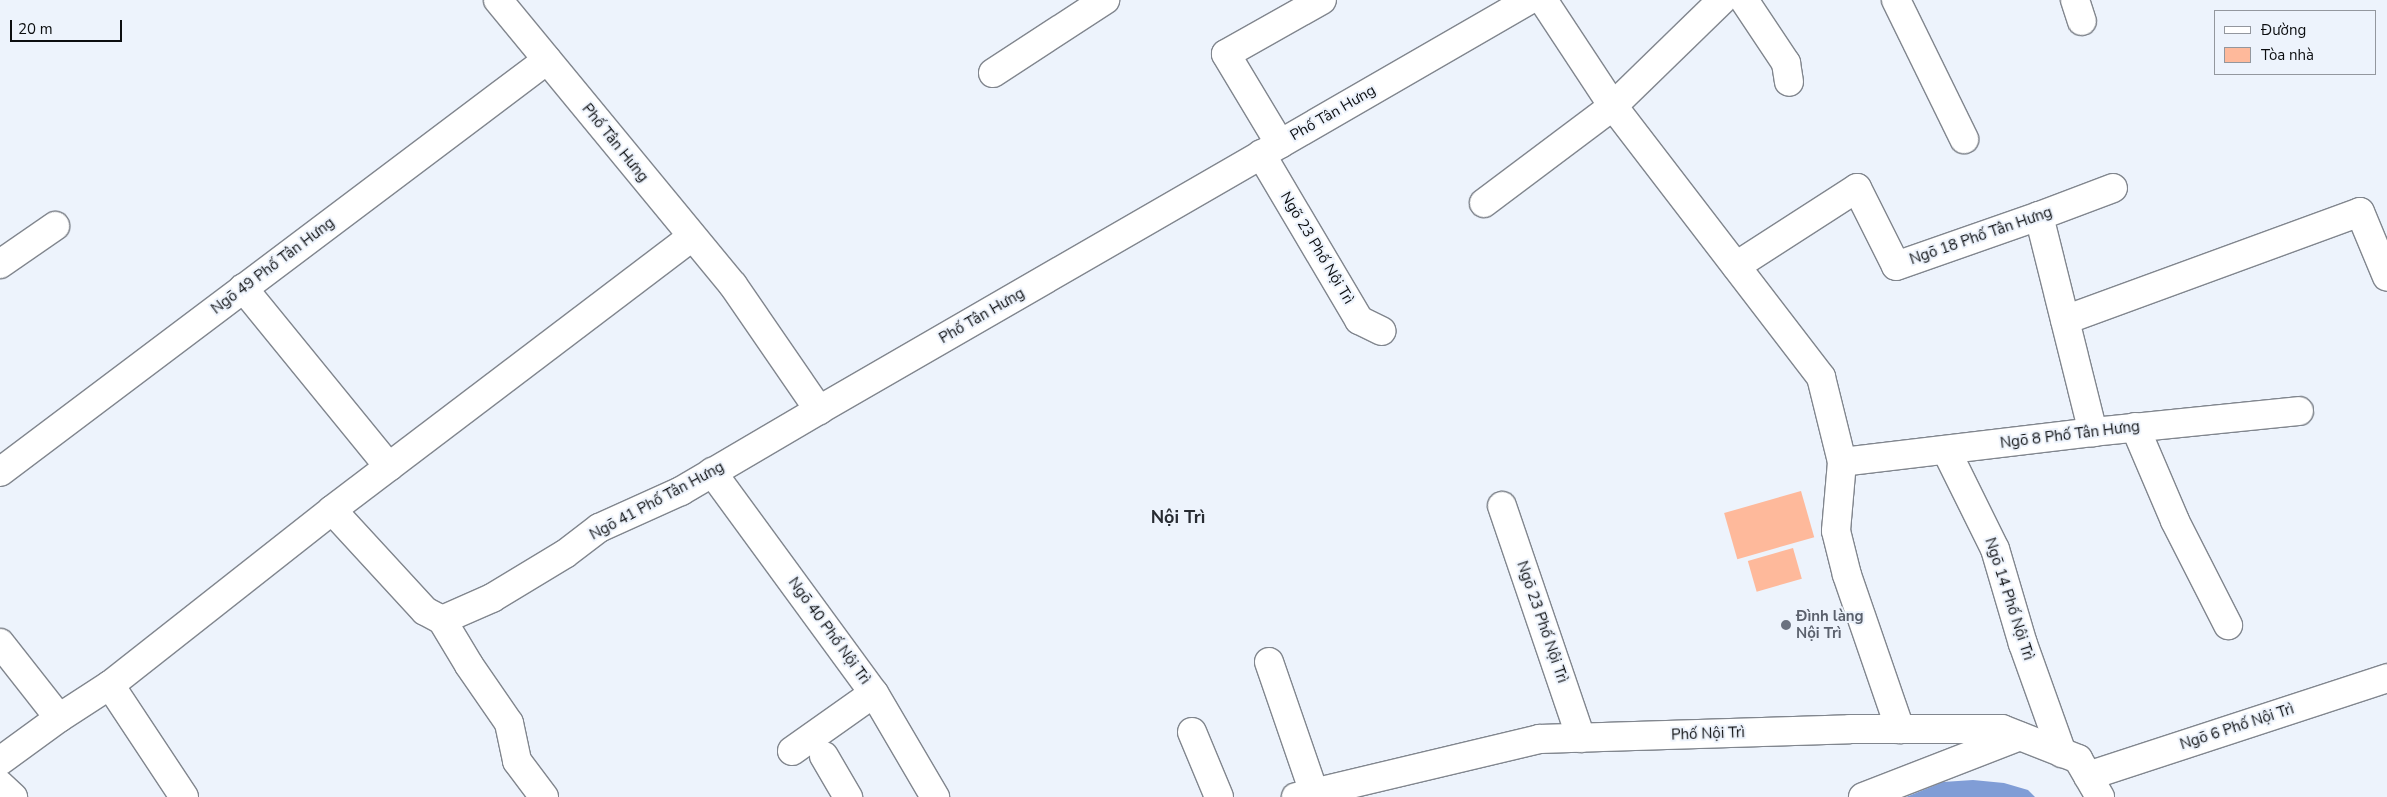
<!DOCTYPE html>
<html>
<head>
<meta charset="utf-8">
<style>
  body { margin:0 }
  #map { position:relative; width:2387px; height:797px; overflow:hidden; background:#edf3fc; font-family:"Nunito Sans",sans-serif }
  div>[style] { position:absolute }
  .water>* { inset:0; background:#809dd6 }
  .building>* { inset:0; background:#feb99b; transform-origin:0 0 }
  .roads { filter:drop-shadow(1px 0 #81868e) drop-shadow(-1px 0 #81868e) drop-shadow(0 1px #81868e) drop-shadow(0 -1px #81868e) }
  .minor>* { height:28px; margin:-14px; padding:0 14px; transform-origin:14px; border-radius:14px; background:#fff }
  .dots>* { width:14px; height:14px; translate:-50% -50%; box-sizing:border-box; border:2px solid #edf3fc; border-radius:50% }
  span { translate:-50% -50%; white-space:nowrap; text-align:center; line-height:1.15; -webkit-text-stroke:4px #edf3fc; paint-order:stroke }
  .street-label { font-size:15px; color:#0c0e10 }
  .worship-label { font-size:15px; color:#5b616d; font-weight:700 }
  .left { translate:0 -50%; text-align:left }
  .quarter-label { font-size:18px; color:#272b32; font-weight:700 }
  .legend { position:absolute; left:2214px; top:10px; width:162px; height:65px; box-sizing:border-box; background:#edf3fc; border:1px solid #93979e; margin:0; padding:6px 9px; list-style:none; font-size:15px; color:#0c0e10 }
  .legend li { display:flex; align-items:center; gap:10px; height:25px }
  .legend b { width:25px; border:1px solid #93979e }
  .scale { position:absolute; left:10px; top:20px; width:112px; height:22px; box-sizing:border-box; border:2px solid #0c0e10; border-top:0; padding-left:6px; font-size:15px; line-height:18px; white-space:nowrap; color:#0c0e10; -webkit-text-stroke:4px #edf3fc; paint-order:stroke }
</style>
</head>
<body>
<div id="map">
  <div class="water">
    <i style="clip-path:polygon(1973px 780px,2004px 783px,2028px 790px,2035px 797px,1906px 797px,1943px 782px)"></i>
  </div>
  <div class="building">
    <i style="left:1801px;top:491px;width:48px;height:80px;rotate:74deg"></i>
    <i style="left:1793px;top:548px;width:32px;height:47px;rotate:74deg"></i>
  </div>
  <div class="roads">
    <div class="minor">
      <i style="left:498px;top:0;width:369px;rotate:50.5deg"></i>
      <i style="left:733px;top:285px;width:152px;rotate:55.5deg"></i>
      <i style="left:819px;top:410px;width:820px;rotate:-30deg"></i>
      <i style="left:1543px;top:0;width:127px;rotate:56.6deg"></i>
      <i style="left:1613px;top:106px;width:342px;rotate:52.5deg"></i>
      <i style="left:1821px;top:377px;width:88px;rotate:76.1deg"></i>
      <i style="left:1842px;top:462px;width:69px;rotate:95deg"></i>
      <i style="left:1836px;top:531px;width:45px;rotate:76deg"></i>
      <i style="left:1847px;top:575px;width:163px;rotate:71deg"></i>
      <i style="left:1744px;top:0;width:76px;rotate:56.3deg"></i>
      <i style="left:1786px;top:63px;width:19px;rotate:81deg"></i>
      <i style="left:1896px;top:0;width:155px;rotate:63.9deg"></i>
      <i style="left:2075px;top:0;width:22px;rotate:72deg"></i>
      <i style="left:993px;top:73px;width:134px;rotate:-33.1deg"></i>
      <i style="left:1280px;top:144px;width:105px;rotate:-121deg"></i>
      <i style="left:1226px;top:54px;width:110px;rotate:-29.4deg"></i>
      <i style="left:1261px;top:154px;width:193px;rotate:59.4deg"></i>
      <i style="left:1359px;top:320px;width:25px;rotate:26deg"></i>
      <i style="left:1484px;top:203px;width:161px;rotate:-36.9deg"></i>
      <i style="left:1613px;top:106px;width:152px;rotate:-44.2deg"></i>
      <i style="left:2039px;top:216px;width:223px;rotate:76deg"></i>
      <i style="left:0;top:264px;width:67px;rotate:-34.6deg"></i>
      <i style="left:1736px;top:266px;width:144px;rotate:-32.8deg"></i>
      <i style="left:1857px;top:188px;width:87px;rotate:63.4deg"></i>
      <i style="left:1896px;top:266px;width:151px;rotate:-19.3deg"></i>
      <i style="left:2039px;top:216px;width:79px;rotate:-20.7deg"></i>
      <i style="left:243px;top:288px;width:231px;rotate:50.8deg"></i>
      <i style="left:2065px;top:320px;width:314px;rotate:-20.1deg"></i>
      <i style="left:2360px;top:212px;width:70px;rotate:67.4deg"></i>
      <i style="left:2135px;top:427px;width:102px;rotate:66.9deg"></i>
      <i style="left:2175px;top:521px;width:117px;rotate:63deg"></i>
      <i style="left:1946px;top:450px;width:110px;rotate:63.7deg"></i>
      <i style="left:1995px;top:549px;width:99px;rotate:73.6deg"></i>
      <i style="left:2023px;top:644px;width:116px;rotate:70.3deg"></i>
      <i style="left:1842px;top:462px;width:253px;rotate:-6.8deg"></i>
      <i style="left:2093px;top:432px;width:207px;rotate:-5.8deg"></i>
      <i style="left:0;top:472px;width:685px;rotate:-36.99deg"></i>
      <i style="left:712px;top:472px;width:274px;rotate:53.8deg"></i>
      <i style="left:874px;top:693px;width:121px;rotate:59.6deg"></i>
      <i style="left:1502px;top:506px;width:245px;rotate:71.2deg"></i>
      <i style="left:332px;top:510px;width:137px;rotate:47.4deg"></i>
      <i style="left:425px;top:611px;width:19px;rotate:28deg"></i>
      <i style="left:442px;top:620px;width:52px;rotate:59deg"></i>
      <i style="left:469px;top:665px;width:70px;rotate:55.4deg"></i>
      <i style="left:509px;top:723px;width:39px;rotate:78deg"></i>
      <i style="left:517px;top:761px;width:45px;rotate:53.1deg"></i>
      <i style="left:442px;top:620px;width:55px;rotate:-23.7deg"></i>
      <i style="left:492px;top:598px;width:85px;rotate:-31.1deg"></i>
      <i style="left:565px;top:554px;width:43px;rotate:-37.4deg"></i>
      <i style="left:599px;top:528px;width:90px;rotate:-24.3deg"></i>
      <i style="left:681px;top:491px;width:160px;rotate:-30.4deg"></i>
      <i style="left:0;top:643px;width:95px;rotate:51.8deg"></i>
      <i style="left:1269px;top:662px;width:139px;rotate:71deg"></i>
      <i style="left:110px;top:685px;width:134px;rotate:56.5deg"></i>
      <i style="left:1192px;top:732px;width:70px;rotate:67.4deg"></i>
      <i style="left:792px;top:751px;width:100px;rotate:-35.3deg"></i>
      <i style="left:824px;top:756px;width:48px;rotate:59.7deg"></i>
      <i style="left:0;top:761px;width:73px;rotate:-36.1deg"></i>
      <i style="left:59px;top:718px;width:61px;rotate:-32.9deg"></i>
      <i style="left:110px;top:685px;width:283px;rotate:-38.2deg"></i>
      <i style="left:332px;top:510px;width:452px;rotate:-37.2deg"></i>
      <i style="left:2088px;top:776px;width:315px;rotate:-18.1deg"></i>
      <i style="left:0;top:785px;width:18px;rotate:43deg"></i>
      <i style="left:1296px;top:797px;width:250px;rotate:-13.4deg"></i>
      <i style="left:1539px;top:739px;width:311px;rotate:-1.8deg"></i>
      <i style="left:1850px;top:729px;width:152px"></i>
      <i style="left:2002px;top:729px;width:82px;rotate:21.5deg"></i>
      <i style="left:2078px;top:759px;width:44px;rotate:59.9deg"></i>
      <i style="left:1863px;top:797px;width:168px;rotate:-21.2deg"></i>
    </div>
  </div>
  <div class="dots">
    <i style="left:1786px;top:625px;background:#6b7280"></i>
  </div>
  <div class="street-label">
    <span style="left:1333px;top:113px;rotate:-30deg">Phố Tân Hưng</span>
    <span style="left:615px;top:143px;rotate:51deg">Phố Tân Hưng</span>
    <span style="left:1981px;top:236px;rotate:-19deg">Ngõ 18 Phố Tân Hưng</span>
    <span style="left:1317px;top:248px;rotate:59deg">Ngõ 23 Phố Nội Trì</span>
    <span style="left:273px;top:266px;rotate:-37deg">Ngõ 49 Phố Tân Hưng</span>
    <span style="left:982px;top:316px;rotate:-30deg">Phố Tân Hưng</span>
    <span style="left:2070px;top:435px;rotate:-7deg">Ngõ 8 Phố Tân Hưng</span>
    <span style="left:657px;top:501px;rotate:-28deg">Ngõ 41 Phố Tân Hưng</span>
    <span style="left:2009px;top:599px;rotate:72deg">Ngõ 14 Phố Nội Trì</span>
    <span style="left:1542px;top:622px;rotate:71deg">Ngõ 23 Phố Nội Trì</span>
    <span style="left:829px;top:631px;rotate:54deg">Ngõ 40 Phố Nội Trì</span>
    <span style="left:2237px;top:727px;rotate:-18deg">Ngõ 6 Phố Nội Trì</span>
    <span style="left:1708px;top:734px;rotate:-2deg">Phố Nội Trì</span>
  </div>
  <div class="worship-label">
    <span class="left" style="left:1796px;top:625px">Đình làng<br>Nội Trì</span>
  </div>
  <div class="quarter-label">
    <span style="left:1178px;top:517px">Nội Trì</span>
  </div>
  <ul class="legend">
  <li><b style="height:6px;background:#fff"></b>Đường</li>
  <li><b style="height:14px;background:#feb99b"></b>Tòa nhà</li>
  </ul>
  <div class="scale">20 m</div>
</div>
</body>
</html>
